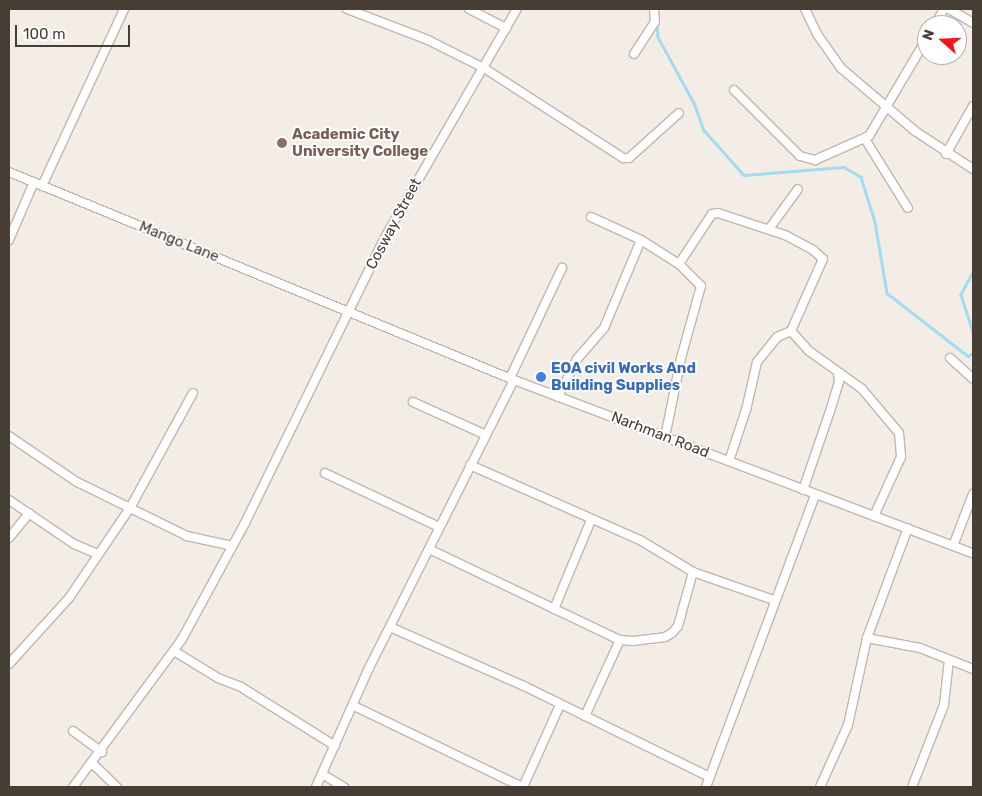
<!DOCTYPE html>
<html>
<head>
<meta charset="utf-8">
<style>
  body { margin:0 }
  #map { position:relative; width:982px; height:796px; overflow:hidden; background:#f3ede5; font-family:Rubik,sans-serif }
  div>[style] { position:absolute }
  .stream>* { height:2.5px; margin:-1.25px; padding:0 1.25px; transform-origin:1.25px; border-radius:1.25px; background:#9fddf2 }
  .roads { filter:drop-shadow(1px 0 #c2b6ab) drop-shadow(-1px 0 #c2b6ab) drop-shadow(0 1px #c2b6ab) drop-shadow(0 -1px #c2b6ab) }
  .minor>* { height:8px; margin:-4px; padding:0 4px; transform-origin:4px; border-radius:4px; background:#fff }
  .dots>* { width:14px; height:14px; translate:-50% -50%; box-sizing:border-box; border:2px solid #fff; border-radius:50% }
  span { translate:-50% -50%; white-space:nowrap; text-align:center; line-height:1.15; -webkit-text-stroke:4px #fff; paint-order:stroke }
  .education-label { font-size:15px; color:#785e54; font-weight:700 }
  .left { translate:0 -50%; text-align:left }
  .street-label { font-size:15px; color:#463d35 }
  .shop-label { font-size:15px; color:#366cbe; font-weight:700 }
  .frame { position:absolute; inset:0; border:10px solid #463d35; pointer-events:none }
  .north { position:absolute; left:917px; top:15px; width:50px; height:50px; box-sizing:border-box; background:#fff; border:1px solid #b5b1ae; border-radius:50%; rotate:290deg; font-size:14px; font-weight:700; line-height:20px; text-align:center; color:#463d35 }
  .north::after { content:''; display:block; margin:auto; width:18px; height:22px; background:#f11; clip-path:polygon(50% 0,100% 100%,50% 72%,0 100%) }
  .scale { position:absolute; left:15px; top:25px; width:115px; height:22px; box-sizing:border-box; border:2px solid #463d35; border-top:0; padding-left:6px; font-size:15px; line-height:18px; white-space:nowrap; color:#463d35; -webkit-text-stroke:4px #fff; paint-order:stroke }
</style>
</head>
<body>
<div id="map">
  <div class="stream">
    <i style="left:657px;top:23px;width:14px;rotate:86deg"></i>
    <i style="left:658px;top:37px;width:75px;rotate:61.4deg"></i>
    <i style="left:694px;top:103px;width:29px;rotate:70deg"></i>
    <i style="left:704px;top:130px;width:60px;rotate:48.4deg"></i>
    <i style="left:744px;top:175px;width:100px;rotate:-4.6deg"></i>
    <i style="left:844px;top:167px;width:20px;rotate:30deg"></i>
    <i style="left:861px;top:177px;width:47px;rotate:72.7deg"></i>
    <i style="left:875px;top:222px;width:72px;rotate:80.4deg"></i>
    <i style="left:887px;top:293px;width:103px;rotate:37.9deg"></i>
    <i style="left:968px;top:356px;width:6px;rotate:-31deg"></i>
    <i style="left:973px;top:272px;width:26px;rotate:118deg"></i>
    <i style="left:961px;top:295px;width:40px;rotate:72deg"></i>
  </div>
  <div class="roads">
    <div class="minor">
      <i style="left:347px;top:9px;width:87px;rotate:20.9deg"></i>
      <i style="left:428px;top:40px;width:63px;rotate:26.6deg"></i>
      <i style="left:484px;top:68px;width:166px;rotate:32.9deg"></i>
      <i style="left:623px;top:158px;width:6px"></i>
      <i style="left:629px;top:158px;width:67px;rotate:-42deg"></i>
      <i style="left:469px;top:9px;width:42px;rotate:27.2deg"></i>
      <i style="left:805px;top:9px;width:28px;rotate:64deg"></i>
      <i style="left:817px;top:34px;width:42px;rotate:54.8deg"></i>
      <i style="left:841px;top:68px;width:97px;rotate:40.4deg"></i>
      <i style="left:915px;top:131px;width:69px;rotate:33.2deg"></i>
      <i style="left:949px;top:9px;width:28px;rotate:30deg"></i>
      <i style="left:935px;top:25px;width:18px;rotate:-61deg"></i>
      <i style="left:634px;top:54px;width:38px;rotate:-57deg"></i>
      <i style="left:655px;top:22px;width:13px;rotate:-94deg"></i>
      <i style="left:734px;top:90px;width:93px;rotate:45deg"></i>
      <i style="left:800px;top:156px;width:16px;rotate:15deg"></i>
      <i style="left:815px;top:160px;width:59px;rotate:-24deg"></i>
      <i style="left:869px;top:136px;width:114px;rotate:-59.4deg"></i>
      <i style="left:865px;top:139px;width:81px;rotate:58.1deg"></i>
      <i style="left:946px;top:154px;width:55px;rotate:-60.6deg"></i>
      <i style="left:9px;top:172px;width:546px;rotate:22.39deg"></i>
      <i style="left:514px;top:380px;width:491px;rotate:20.7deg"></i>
      <i style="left:42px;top:186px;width:195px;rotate:-65.1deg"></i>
      <i style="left:591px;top:217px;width:55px;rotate:24.7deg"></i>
      <i style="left:641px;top:240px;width:45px;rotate:32.3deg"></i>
      <i style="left:679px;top:264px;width:31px;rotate:45deg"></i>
      <i style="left:701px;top:286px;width:75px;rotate:105.5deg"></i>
      <i style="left:681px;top:358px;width:81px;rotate:101.4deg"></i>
      <i style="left:769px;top:229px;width:49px;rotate:-54.1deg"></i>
      <i style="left:9px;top:240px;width:63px;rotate:-66.7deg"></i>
      <i style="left:679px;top:264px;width:60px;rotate:-56.6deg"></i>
      <i style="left:712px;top:214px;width:6px;rotate:-9deg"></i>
      <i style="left:718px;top:213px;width:71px;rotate:18.2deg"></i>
      <i style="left:785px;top:235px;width:32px;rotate:28deg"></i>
      <i style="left:813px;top:250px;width:13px;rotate:42deg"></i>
      <i style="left:823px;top:259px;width:79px;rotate:114deg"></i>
      <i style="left:791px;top:331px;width:27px;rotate:48deg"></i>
      <i style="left:809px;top:351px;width:65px;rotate:35.6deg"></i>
      <i style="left:862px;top:389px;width:57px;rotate:49.9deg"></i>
      <i style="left:899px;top:433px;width:24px;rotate:85deg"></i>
      <i style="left:901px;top:457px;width:65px;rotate:114.6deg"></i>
      <i style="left:950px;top:358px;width:31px;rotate:42deg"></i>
      <i style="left:510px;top:378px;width:122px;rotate:-64.7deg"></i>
      <i style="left:558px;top:397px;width:42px;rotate:-63.4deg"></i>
      <i style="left:577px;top:359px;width:41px;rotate:-48.9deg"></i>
      <i style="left:604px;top:328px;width:95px;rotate:-67.2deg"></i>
      <i style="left:413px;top:402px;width:78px;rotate:24.3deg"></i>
      <i style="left:9px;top:436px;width:82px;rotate:34.1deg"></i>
      <i style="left:77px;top:482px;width:59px;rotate:26.1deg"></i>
      <i style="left:130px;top:508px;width:131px;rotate:-61.3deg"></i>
      <i style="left:729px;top:461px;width:54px;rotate:-71.6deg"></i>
      <i style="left:746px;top:410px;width:49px;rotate:-77.1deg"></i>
      <i style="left:757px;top:362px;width:32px;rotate:-51deg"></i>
      <i style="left:777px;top:337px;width:15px;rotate:-23deg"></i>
      <i style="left:470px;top:465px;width:186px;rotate:23.8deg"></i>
      <i style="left:640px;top:540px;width:62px;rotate:31.1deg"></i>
      <i style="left:693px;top:572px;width:86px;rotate:19.1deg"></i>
      <i style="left:325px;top:473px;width:126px;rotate:25.3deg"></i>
      <i style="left:803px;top:490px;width:87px;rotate:-71.1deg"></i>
      <i style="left:831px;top:408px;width:27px;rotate:-73deg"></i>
      <i style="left:839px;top:382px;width:8px;rotate:-97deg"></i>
      <i style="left:9px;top:500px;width:78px;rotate:34.1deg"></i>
      <i style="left:74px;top:544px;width:25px;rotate:23deg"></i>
      <i style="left:9px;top:538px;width:32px;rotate:-51deg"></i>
      <i style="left:953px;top:546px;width:56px;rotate:-69deg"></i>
      <i style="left:429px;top:549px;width:212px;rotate:25.5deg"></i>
      <i style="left:620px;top:640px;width:13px;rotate:4deg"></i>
      <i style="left:633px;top:641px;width:32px;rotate:-7deg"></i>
      <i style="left:665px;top:637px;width:8px;rotate:-30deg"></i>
      <i style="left:672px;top:633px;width:9px;rotate:-49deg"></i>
      <i style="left:678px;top:626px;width:56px;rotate:-74.5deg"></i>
      <i style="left:554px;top:609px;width:96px;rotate:-67.4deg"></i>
      <i style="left:390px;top:627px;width:146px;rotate:23.8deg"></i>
      <i style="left:524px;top:686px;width:207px;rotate:26.1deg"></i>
      <i style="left:867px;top:638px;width:54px;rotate:10.7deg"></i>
      <i style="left:920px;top:648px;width:57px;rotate:21.6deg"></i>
      <i style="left:174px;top:651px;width:52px;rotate:31.5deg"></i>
      <i style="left:218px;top:678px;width:25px;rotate:21deg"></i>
      <i style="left:241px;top:687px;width:111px;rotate:32.1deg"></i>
      <i style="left:9px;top:664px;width:89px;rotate:-47.7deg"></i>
      <i style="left:69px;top:598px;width:109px;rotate:-55.9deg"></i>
      <i style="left:130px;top:508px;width:64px;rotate:26.2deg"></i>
      <i style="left:187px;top:536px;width:46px;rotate:12.5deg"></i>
      <i style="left:354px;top:706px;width:187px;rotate:25.7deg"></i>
      <i style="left:585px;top:716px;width:84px;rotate:-65.3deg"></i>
      <i style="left:73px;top:731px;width:36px;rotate:36deg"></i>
      <i style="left:93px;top:764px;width:33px;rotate:44deg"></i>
      <i style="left:322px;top:774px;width:26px;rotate:31deg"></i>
      <i style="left:73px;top:787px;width:184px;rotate:-53.6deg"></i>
      <i style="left:182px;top:639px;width:132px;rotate:-61.5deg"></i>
      <i style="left:245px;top:523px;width:316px;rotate:-63.9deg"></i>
      <i style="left:384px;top:239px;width:266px;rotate:-60deg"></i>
      <i style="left:316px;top:787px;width:130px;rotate:-66deg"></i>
      <i style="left:369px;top:668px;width:322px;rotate:-63.3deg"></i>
      <i style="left:523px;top:787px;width:90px;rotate:-65.7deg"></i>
      <i style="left:706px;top:787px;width:312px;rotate:-69.5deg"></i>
      <i style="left:820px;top:787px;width:68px;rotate:-65.7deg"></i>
      <i style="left:848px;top:725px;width:89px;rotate:-77.7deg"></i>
      <i style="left:867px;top:638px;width:117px;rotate:-69.6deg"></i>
      <i style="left:912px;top:787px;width:88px;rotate:-68.7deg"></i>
      <i style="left:944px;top:705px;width:45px;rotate:-83.7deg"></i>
    </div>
  </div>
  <div class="dots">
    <i style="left:282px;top:143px;background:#8d6e63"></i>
    <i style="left:541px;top:377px;background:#3f7fe0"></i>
  </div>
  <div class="education-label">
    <span class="left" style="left:292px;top:143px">Academic City<br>University College</span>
  </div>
  <div class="street-label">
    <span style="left:394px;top:224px;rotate:-62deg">Cosway Street</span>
    <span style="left:179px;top:242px;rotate:22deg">Mango Lane</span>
    <span style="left:660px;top:435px;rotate:21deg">Narhman Road</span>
  </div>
  <div class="shop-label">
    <span class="left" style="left:551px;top:377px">EOA civil Works And<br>Building Supplies</span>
  </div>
  <div class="frame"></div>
  <div class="north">N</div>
  <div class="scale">100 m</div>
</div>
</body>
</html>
